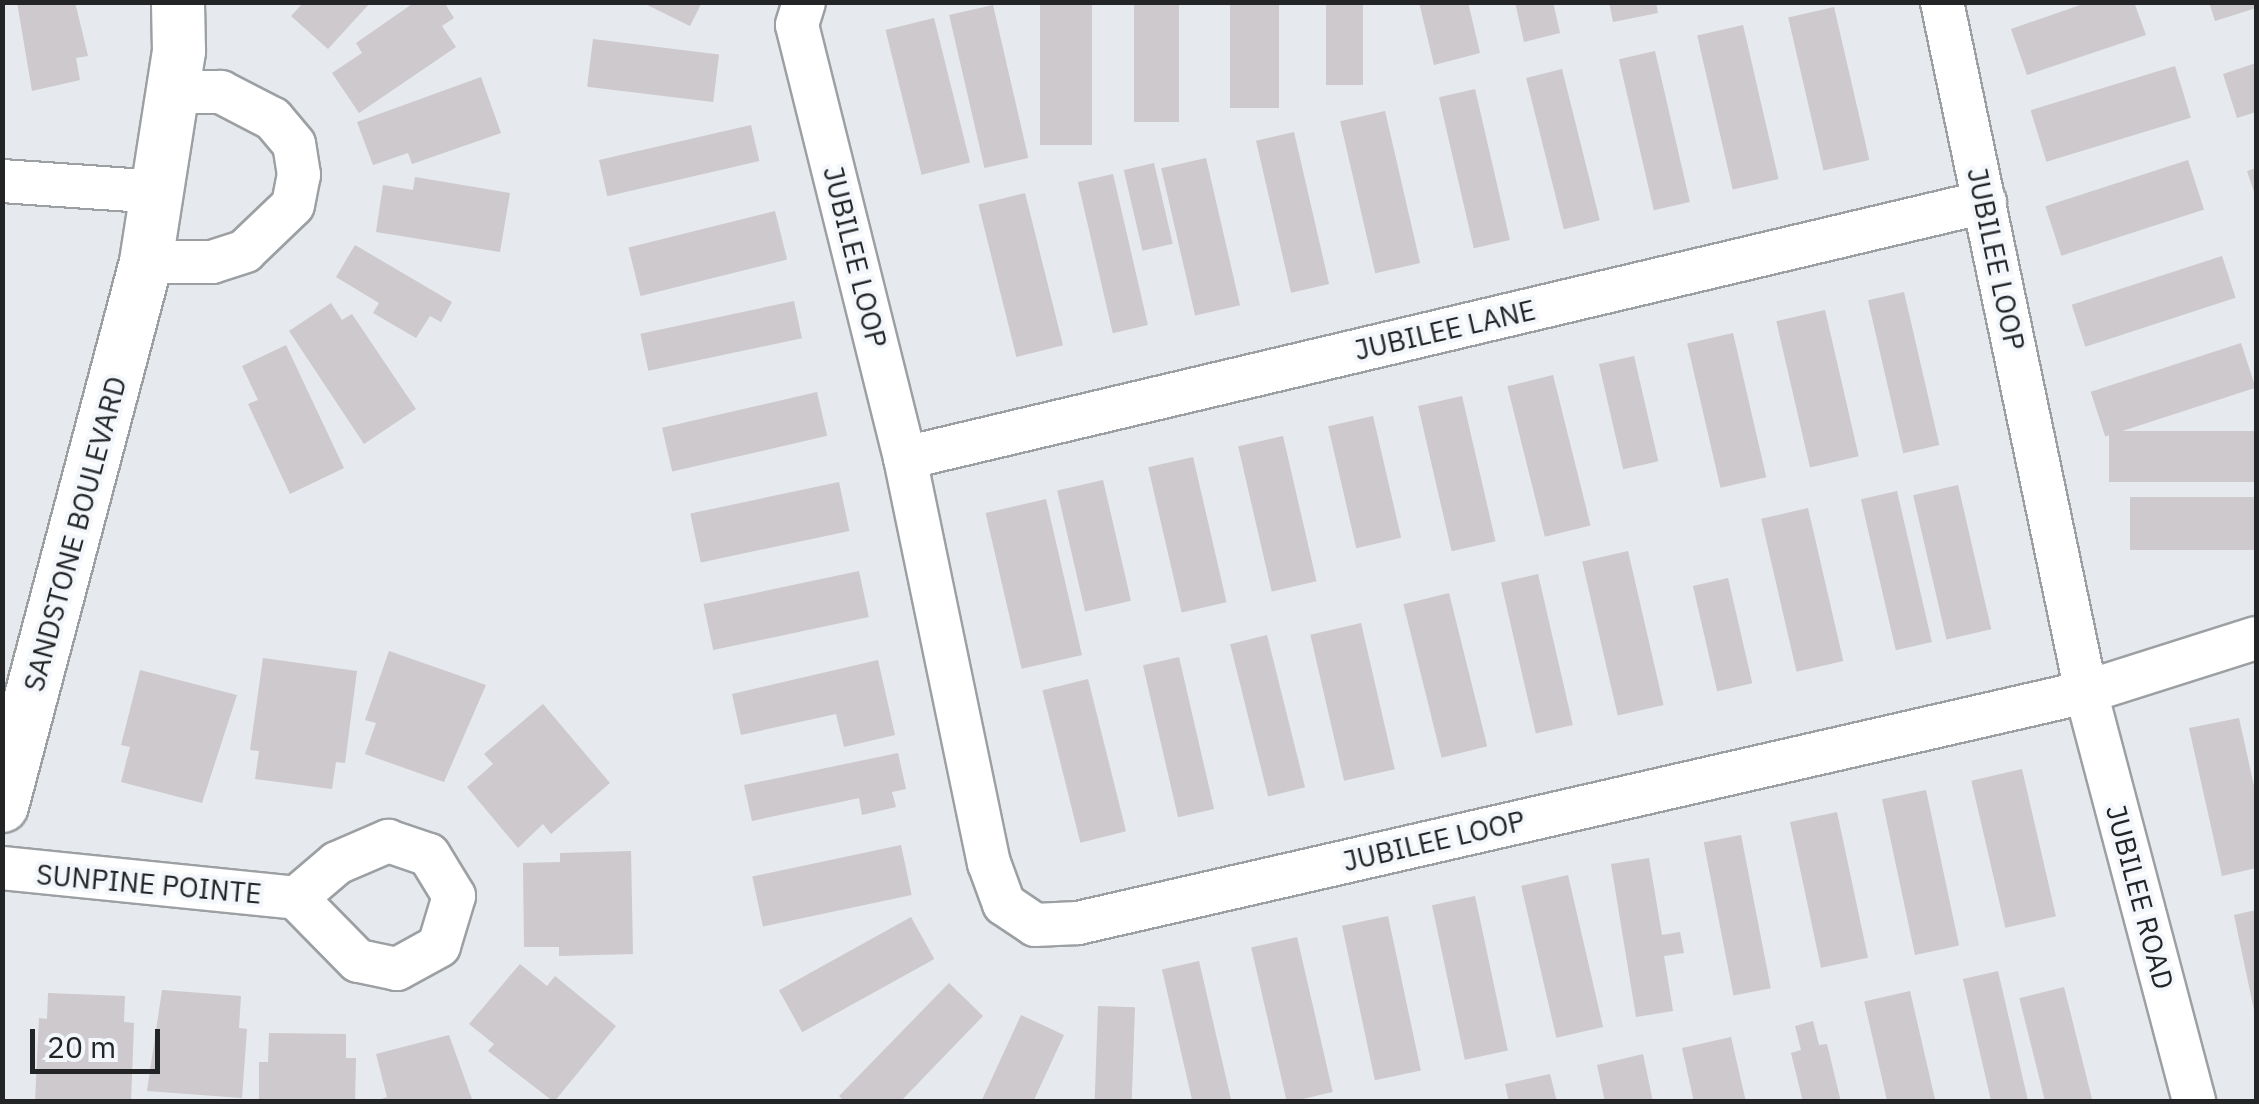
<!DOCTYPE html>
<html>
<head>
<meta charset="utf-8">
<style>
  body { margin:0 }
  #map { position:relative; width:2259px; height:1104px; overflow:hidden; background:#e6e9ed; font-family:"IBM Plex Sans",sans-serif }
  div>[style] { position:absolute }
  .building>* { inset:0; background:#cdc9cc; transform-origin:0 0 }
  .roads { filter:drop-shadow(2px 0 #9da0a3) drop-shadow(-2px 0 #9da0a3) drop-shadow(0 2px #9da0a3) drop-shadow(0 -2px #9da0a3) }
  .minor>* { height:42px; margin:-21px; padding:0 21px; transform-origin:21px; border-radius:21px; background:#fff }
  .tertiary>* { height:52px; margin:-26px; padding:0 26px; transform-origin:26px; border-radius:26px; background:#fff }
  span { translate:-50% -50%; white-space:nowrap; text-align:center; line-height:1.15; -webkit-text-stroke:8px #f3f6fa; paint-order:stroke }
  .street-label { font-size:28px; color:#232425 }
  .frame { position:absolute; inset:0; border:5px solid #232425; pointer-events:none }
  .scale { position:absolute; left:30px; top:1029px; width:130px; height:45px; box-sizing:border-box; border:5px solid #232425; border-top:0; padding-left:12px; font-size:30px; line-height:35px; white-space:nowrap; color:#232425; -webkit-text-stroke:8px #f3f6fa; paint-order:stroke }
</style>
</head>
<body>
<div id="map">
  <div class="building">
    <i style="clip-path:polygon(17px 2px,75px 2px,88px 56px,76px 58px,80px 80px,32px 91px)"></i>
    <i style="clip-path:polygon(415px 2px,444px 2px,454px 18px,442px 26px,456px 47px,359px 113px,332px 73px,362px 53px,356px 43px)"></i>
    <i style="clip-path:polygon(641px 2px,702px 2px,690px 26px)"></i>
    <i style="left:1040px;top:2px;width:52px;height:143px"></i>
    <i style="left:1134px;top:2px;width:45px;height:120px"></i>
    <i style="left:1230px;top:2px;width:49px;height:106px"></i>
    <i style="left:1326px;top:2px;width:37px;height:83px"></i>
    <i style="clip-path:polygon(1419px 2px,1468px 2px,1480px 53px,1434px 65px)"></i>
    <i style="clip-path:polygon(1515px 2px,1553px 2px,1560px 33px,1524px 42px)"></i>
    <i style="clip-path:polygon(1609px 2px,1656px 2px,1658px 13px,1613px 22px)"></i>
    <i style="clip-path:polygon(2089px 2px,2134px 2px,2146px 35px,2027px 75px,2011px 29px)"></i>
    <i style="clip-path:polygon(2209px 2px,2256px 2px,2256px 8px,2215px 21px)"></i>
    <i style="clip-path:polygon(303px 3px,370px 3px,328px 49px,291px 16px)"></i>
    <i style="left:993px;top:5px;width:157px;height:45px;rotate:77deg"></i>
    <i style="left:1834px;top:7px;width:157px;height:47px;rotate:77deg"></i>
    <i style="left:934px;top:18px;width:149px;height:50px;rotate:76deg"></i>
    <i style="left:1743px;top:25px;width:158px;height:47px;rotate:77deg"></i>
    <i style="left:593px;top:39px;width:127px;height:48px;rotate:7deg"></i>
    <i style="left:1655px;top:51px;width:155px;height:37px;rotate:77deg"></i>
    <i style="clip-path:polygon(2256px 63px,2256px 112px,2237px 118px,2223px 74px)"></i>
    <i style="left:2175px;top:66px;width:54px;height:151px;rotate:73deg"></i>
    <i style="left:1562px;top:69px;width:156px;height:37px;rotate:76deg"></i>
    <i style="clip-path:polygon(481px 77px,501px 133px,412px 164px,408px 153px,373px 165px,357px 122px)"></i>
    <i style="left:1475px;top:89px;width:155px;height:37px;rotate:77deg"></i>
    <i style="left:1385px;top:111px;width:156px;height:46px;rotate:77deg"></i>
    <i style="left:751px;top:125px;width:37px;height:156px;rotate:77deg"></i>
    <i style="left:1294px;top:132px;width:156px;height:39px;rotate:77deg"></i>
    <i style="left:1206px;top:158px;width:151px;height:46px;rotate:77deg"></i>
    <i style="left:2188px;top:160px;width:52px;height:150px;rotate:72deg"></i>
    <i style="left:1154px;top:163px;width:83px;height:31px;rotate:77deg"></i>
    <i style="clip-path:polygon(2256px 168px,2256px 198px,2247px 171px)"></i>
    <i style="left:1113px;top:174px;width:155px;height:36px;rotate:77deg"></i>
    <i style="clip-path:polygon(415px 177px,510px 193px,500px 252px,376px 232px,383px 185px,413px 190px)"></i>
    <i style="left:1025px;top:193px;width:157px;height:48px;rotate:76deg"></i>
    <i style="left:775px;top:211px;width:50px;height:151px;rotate:76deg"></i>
    <i style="clip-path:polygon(355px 245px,452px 302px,441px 322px,430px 316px,416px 338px,373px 313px,379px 303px,336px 277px)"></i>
    <i style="left:2222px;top:256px;width:44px;height:158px;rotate:72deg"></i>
    <i style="left:1904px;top:292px;width:157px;height:37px;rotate:77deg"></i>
    <i style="left:794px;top:301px;width:38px;height:157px;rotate:78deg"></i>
    <i style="clip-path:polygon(331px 303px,342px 320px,352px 314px,416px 409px,364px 444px,289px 331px)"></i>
    <i style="left:1825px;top:310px;width:150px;height:50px;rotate:77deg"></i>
    <i style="left:1733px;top:333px;width:148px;height:47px;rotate:77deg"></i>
    <i style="left:2241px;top:343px;width:47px;height:158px;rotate:72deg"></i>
    <i style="clip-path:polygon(286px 345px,344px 468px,290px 494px,248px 404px,258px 400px,242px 366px)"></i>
    <i style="left:1634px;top:356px;width:108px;height:36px;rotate:77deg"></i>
    <i style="left:1553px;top:375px;width:155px;height:47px;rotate:76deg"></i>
    <i style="left:817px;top:392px;width:45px;height:159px;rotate:77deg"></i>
    <i style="left:1462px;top:396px;width:149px;height:45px;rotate:77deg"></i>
    <i style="left:1373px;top:416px;width:125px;height:46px;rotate:77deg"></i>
    <i style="left:2256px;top:431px;width:51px;height:147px;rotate:90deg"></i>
    <i style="left:1283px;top:436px;width:149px;height:46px;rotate:77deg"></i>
    <i style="left:1193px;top:457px;width:149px;height:46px;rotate:77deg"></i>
    <i style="left:1103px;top:480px;width:124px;height:47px;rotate:77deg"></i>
    <i style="left:839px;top:482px;width:50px;height:152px;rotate:78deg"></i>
    <i style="left:1958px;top:485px;width:148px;height:46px;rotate:77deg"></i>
    <i style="left:1897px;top:491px;width:155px;height:37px;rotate:77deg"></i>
    <i style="left:2256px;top:497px;width:53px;height:126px;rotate:90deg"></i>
    <i style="left:1046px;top:499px;width:160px;height:62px;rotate:77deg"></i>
    <i style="left:1808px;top:508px;width:157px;height:48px;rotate:77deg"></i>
    <i style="left:1628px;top:551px;width:158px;height:47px;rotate:77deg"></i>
    <i style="left:859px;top:571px;width:47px;height:159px;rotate:78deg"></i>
    <i style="left:1538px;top:574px;width:155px;height:38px;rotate:77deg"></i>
    <i style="left:1728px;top:578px;width:108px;height:36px;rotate:77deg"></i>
    <i style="left:1449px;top:593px;width:158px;height:47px;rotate:76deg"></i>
    <i style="left:1361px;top:623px;width:150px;height:52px;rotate:77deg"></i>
    <i style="left:1267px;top:635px;width:157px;height:38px;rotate:76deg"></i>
    <i style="clip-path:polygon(389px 651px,486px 685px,444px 782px,365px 754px,376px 723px,365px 720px)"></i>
    <i style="left:1179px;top:657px;width:156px;height:37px;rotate:77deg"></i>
    <i style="clip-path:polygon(263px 658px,357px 671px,345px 763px,336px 762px,332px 789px,255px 779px,259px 751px,250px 750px)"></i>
    <i style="clip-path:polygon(878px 660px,895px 735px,844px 747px,836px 714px,741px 735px,732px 694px)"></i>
    <i style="clip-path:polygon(140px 670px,237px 695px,202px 803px,121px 782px,130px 747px,121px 745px)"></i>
    <i style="left:1088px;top:679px;width:157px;height:47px;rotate:76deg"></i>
    <i style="clip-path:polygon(543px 704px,610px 783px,551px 834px,543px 824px,518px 848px,467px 787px,493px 764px,484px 754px)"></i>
    <i style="clip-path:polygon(2239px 718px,2256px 795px,2256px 868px,2222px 876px,2189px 728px)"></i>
    <i style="clip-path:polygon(898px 753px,906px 789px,892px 792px,896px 807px,862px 815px,859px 798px,752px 821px,744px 785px)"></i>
    <i style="left:2022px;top:769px;width:151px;height:52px;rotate:77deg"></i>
    <i style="left:1926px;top:790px;width:159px;height:45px;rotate:78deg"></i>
    <i style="left:1837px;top:812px;width:149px;height:48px;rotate:78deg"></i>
    <i style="left:1741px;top:835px;width:156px;height:38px;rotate:79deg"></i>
    <i style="left:901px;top:845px;width:51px;height:152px;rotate:78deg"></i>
    <i style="clip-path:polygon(631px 851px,633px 954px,559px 956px,559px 947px,524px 947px,523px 863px,560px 862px,560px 853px)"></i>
    <i style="clip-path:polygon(1649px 858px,1662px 935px,1680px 932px,1684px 953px,1664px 956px,1673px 1011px,1636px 1017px,1611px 864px)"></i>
    <i style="left:1568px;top:875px;width:156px;height:48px;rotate:77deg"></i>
    <i style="left:1475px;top:896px;width:158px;height:44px;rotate:78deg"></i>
    <i style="clip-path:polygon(2256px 910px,2256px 1015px,2255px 1015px,2234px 915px)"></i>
    <i style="left:1388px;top:916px;width:158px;height:47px;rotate:78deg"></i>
    <i style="left:911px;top:917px;width:48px;height:151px;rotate:61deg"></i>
    <i style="left:1297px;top:937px;width:159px;height:47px;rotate:77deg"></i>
    <i style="left:1199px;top:961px;width:145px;height:38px;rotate:77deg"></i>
    <i style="clip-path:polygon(520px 964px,547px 986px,555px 976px,616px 1026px,554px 1102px,488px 1051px,494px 1044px,469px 1024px)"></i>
    <i style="left:1998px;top:971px;width:135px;height:36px;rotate:77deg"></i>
    <i style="clip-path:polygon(949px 983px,983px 1016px,900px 1102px,845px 1102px,839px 1096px)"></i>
    <i style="left:2064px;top:987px;width:118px;height:46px;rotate:76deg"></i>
    <i style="clip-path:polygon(162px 990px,241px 996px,239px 1028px,247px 1029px,242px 1098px,147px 1091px)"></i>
    <i style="left:1910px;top:991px;width:114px;height:47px;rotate:77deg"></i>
    <i style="clip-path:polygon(48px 993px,125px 996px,124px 1022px,134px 1023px,131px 1102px,35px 1102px,39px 1018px,47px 1019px)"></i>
    <i style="left:1098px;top:1006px;width:37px;height:96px;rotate:2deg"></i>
    <i style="clip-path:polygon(1021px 1015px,1064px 1035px,1033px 1102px,981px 1102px)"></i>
    <i style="clip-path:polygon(1813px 1021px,1819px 1045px,1827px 1044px,1841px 1102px,1803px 1102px,1791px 1053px,1801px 1050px,1795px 1026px)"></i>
    <i style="clip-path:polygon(269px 1033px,346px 1034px,346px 1058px,356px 1058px,355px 1102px,259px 1102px,259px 1062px,268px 1062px)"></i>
    <i style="clip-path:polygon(449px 1035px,473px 1102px,372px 1102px,387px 1097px,376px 1054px)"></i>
    <i style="clip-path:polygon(1731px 1037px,1746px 1102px,1694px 1102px,1682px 1048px)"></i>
    <i style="clip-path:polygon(1643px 1054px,1653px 1102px,1605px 1102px,1597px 1065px)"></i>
    <i style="clip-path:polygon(1550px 1074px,1557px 1102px,1509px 1102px,1505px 1084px)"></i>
  </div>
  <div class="roads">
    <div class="minor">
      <i style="left:804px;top:2px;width:24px;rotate:107deg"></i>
      <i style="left:797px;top:25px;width:446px;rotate:76deg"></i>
      <i style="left:905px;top:458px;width:414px;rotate:78.3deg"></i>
      <i style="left:989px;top:863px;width:44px;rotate:69.9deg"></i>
      <i style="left:1004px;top:904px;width:37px;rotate:34deg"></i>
      <i style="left:1035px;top:925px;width:43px;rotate:-2.7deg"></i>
      <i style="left:1078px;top:923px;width:1034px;rotate:-12.91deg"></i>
      <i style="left:2086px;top:692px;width:178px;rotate:-17.6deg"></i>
      <i style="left:1942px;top:2px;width:705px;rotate:78.21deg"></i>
      <i style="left:2086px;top:692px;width:424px;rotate:75.2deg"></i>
      <i style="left:2px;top:181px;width:157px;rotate:4deg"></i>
      <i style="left:146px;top:262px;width:66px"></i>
      <i style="left:212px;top:262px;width:35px;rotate:-18deg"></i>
      <i style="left:245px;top:251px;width:66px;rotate:-43.8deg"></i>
      <i style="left:293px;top:205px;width:31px;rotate:-79deg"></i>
      <i style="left:299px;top:175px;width:31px;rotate:-99deg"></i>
      <i style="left:294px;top:144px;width:33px;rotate:-130deg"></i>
      <i style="left:273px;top:119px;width:59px;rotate:-152.6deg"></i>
      <i style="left:221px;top:92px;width:47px;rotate:180deg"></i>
      <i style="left:905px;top:458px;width:1110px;rotate:-13.34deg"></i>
      <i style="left:2px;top:868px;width:296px;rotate:5.8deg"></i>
      <i style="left:296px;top:898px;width:54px;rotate:-40.5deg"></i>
      <i style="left:337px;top:863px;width:56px;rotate:-23.3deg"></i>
      <i style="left:388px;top:841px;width:43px;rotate:18.9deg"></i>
      <i style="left:429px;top:855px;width:48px;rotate:58.6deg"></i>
      <i style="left:454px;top:896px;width:52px;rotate:106.7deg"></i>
      <i style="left:439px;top:946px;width:48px;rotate:151.3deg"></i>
      <i style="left:397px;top:969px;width:40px;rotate:-168deg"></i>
      <i style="left:358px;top:961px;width:88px;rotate:-134.5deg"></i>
    </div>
    <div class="tertiary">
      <i style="left:2px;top:806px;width:563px;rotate:-75.17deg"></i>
      <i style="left:146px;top:262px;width:214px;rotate:-81.1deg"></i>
      <i style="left:179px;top:51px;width:49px;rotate:-91.2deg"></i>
    </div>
  </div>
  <div class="street-label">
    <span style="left:855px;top:257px;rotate:76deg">JUBILEE LOOP</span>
    <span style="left:1996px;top:259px;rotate:78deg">JUBILEE LOOP</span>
    <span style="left:1445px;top:330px;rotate:-13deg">JUBILEE LANE</span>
    <span style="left:75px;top:534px;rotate:-75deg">SANDSTONE BOULEVARD</span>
    <span style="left:1434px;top:841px;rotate:-13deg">JUBILEE LOOP</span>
    <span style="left:149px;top:884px;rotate:5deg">SUNPINE POINTE</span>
    <span style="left:2140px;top:897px;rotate:75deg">JUBILEE ROAD</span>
  </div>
  <div class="frame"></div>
  <div class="scale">20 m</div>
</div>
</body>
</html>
